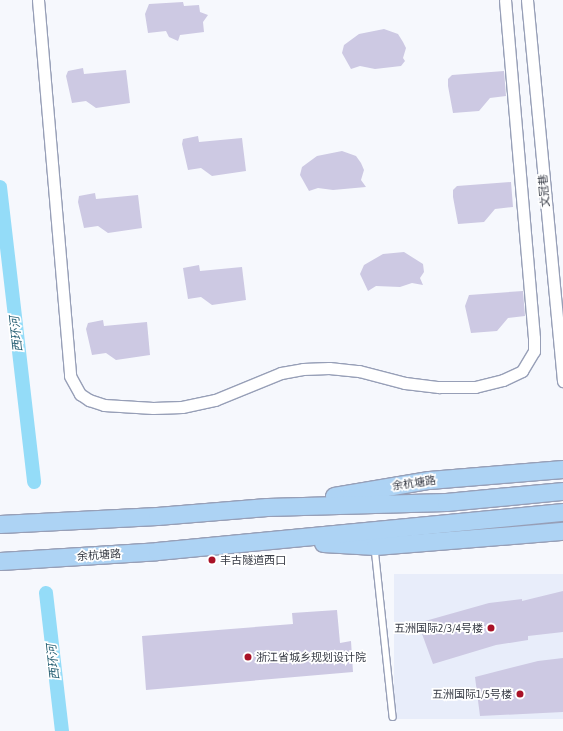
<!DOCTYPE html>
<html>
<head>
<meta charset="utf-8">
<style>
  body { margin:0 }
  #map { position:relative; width:563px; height:731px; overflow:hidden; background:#f6f8fd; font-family:"Asap Condensed","Noto Sans SC",sans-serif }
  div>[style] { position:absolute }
  .built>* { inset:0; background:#e8edfa; transform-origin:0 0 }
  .canal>* { height:14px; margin:-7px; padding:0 7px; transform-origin:7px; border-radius:7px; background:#94dcf8 }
  .building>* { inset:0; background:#cdc9e3 }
  .roads { filter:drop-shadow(1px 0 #979fb7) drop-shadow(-1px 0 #979fb7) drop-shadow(0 1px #979fb7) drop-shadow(0 -1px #979fb7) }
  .lane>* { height:5.5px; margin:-2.75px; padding:0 2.75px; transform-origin:2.75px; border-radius:2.75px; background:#fff }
  .street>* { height:11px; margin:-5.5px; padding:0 5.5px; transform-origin:5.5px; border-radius:5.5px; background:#fff }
  .primary>* { height:17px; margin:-8.5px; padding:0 8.5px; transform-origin:8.5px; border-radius:8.5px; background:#add3f4 }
  .dots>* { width:11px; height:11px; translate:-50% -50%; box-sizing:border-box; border:2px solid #fff; border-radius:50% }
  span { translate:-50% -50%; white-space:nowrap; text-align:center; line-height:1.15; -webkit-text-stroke:3.5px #fff; paint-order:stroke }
  .street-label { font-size:11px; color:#363a44 }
  .poi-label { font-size:11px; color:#363a44 }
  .left { translate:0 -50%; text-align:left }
  .right { translate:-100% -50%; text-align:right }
  .water-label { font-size:12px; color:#275f73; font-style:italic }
</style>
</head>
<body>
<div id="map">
  <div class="built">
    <i style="left:563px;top:574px;width:145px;height:169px;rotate:90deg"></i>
  </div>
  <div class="canal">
    <i style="left:0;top:187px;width:297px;rotate:83.4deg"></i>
    <i style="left:46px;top:593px;width:139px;rotate:83.4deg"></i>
  </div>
  <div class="building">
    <i style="clip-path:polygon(183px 2px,184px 6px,199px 5px,200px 12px,208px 15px,203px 22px,204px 32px,180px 35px,178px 41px,169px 37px,166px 31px,148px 33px,145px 14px,149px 4px)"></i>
    <i style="clip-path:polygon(384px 29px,398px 34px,403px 42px,406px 48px,403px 58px,405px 61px,401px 66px,375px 69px,360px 66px,351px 69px,342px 53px,344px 45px,359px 34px)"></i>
    <i style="clip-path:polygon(83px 68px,84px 74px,126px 70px,130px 103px,96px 108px,86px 101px,72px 103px,66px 76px,68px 71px)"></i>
    <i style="clip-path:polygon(504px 71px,506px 96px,490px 98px,479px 111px,453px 113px,448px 86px,448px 79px,452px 75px)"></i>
    <i style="clip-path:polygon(198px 136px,199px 142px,242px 138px,246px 171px,212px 176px,201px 168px,188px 170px,182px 144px,183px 139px)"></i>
    <i style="clip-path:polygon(342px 151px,356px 156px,361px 163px,364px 170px,361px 180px,366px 187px,333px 190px,318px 188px,309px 191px,300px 175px,302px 167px,317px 156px)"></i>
    <i style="clip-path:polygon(511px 182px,513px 207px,495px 209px,484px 222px,458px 224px,453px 197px,453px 190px,457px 186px)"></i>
    <i style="clip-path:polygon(95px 193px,96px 199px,138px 195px,142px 228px,108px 233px,98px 226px,84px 228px,78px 202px,79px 196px)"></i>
    <i style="clip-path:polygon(404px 252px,423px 264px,424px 272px,420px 278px,423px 285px,412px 283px,400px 287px,376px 286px,368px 291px,360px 274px,364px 265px,383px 254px)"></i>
    <i style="clip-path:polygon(199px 265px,200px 271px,242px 267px,246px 300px,212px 305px,201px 297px,188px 299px,183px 268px)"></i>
    <i style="clip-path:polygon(523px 291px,525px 316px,508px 318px,497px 331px,471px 333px,465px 306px,469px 295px)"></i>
    <i style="clip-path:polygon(103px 320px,104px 326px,147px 322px,150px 355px,116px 360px,106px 353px,92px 355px,86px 329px,88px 323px)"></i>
    <i style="clip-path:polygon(563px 591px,563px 632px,528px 636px,528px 640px,496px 645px,433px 664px,418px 623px,489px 603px,522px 599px,522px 601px)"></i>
    <i style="clip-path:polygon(337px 610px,340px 643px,351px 641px,353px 672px,146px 690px,142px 636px,293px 624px,292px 613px)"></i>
    <i style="clip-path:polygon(563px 658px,563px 712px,480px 716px,475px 677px,538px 661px)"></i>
  </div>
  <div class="roads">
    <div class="lane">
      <i style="left:375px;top:548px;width:170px;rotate:83.9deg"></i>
    </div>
    <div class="street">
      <i style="left:38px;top:0;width:377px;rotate:85.1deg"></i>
      <i style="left:70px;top:376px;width:21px;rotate:61deg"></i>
      <i style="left:80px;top:394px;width:11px;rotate:34deg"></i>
      <i style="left:89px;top:400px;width:16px;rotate:18deg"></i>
      <i style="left:104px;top:405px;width:49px;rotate:3.5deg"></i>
      <i style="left:153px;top:408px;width:29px;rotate:-2deg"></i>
      <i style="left:182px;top:407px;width:34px;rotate:-12deg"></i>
      <i style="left:215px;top:400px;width:71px;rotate:-22.2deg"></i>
      <i style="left:281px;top:373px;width:22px;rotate:-10deg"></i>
      <i style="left:303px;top:369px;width:26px;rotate:-2deg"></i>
      <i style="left:329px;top:368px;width:30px;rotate:6deg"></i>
      <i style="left:359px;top:371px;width:48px;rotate:14.6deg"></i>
      <i style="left:405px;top:383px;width:34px;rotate:7deg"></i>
      <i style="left:439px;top:387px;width:36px"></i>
      <i style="left:475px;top:387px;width:29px;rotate:-14deg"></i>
      <i style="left:503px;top:380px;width:21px;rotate:-25deg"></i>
      <i style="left:522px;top:371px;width:23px;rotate:-59deg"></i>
      <i style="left:534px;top:351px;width:13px;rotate:-90deg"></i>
      <i style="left:534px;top:338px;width:339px;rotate:-94.9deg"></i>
      <i style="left:527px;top:0;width:383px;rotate:84.6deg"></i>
    </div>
    <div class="primary">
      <i style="left:334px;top:496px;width:96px;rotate:-9.6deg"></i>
      <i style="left:429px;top:480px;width:134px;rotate:-4.7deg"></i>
      <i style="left:0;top:524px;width:157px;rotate:-2.9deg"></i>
      <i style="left:157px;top:516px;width:110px;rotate:-4.7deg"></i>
      <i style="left:267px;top:507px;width:179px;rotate:-1.6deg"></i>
      <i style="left:446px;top:502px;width:118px;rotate:-5.4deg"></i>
      <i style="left:323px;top:543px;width:52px;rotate:3.3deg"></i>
      <i style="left:375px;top:546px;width:189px;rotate:-4.6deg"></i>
      <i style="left:0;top:561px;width:157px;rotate:-3.6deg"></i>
      <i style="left:157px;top:551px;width:408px;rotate:-5.5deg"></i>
    </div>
  </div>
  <div class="dots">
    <i style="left:212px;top:560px;background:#a91227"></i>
    <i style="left:491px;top:628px;background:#a91227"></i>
    <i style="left:248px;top:657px;background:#a91227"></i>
    <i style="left:520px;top:694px;background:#a91227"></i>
  </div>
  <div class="street-label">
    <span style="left:544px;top:191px;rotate:-95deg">文冠巷</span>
    <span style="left:414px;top:483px;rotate:-8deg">余杭塘路</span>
    <span style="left:99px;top:555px;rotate:-4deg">余杭塘路</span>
  </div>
  <div class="poi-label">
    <span class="left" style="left:220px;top:560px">丰古隧道西口</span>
    <span class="right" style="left:483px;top:628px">五洲国际2/3/4号楼</span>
    <span class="left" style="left:256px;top:657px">浙江省城乡规划设计院</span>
    <span class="right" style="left:512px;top:694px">五洲国际1/5号楼</span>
  </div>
  <div class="water-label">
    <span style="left:17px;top:334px;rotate:-96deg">西环河</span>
    <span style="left:54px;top:662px;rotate:-96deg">西环河</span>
  </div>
</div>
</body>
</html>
